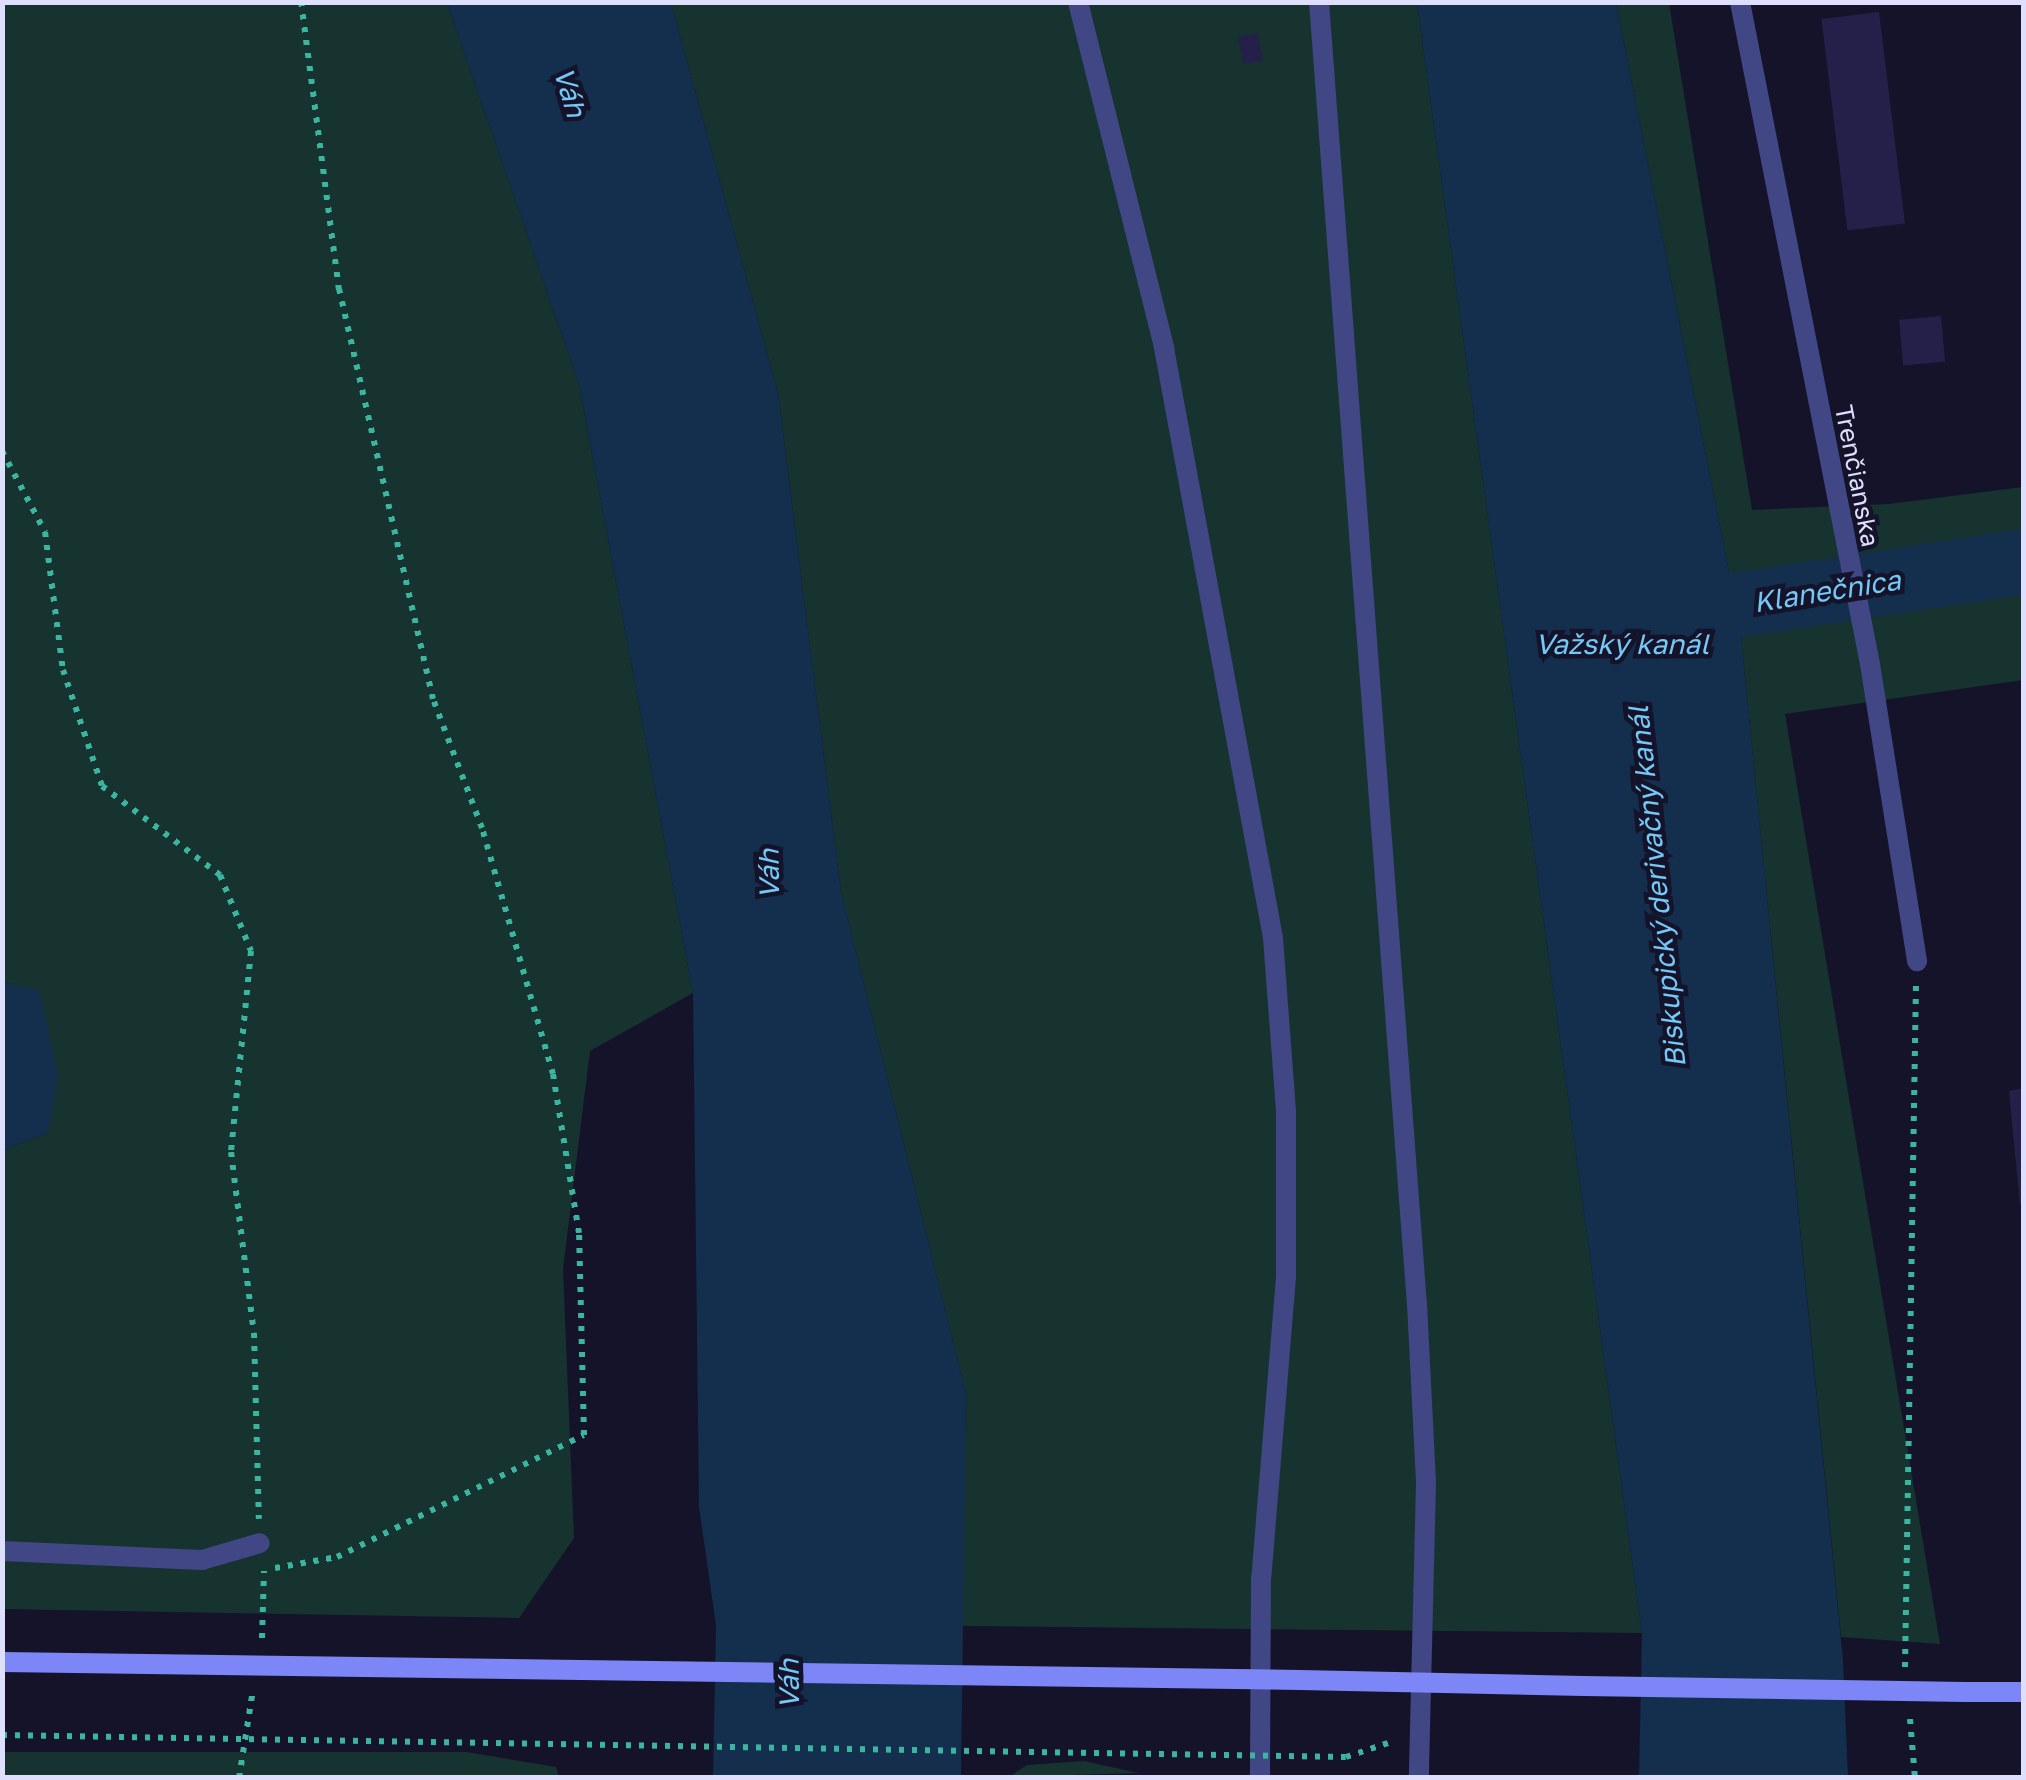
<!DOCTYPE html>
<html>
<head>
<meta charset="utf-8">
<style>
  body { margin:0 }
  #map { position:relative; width:2026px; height:1780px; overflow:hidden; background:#14132a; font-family:"Golos Text",sans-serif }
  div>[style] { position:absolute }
  .green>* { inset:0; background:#16332f }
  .water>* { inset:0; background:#132f4d }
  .river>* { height:65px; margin:-32.5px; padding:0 32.5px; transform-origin:32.5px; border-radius:32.5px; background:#132f4d }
  .building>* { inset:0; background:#242049; transform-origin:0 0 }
  .path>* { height:6px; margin-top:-3px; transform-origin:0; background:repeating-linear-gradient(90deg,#3ab5a0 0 5px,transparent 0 13px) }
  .service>* { height:20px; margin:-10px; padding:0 10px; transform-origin:10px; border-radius:10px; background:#414685 }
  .minor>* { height:20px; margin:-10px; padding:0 10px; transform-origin:10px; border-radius:10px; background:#414685 }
  .secondary>* { height:20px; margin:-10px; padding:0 10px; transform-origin:10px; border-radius:10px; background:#7c86f6 }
  .path-bridge>* { height:6px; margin-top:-3px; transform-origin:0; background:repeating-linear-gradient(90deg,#3ab5a0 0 5px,transparent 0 13px) }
  .secondary-bridge>* { height:20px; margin:-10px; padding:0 10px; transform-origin:10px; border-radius:10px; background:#7c86f6 }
  span { translate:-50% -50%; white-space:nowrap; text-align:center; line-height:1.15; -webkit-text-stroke:9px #14132a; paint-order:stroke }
  .street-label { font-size:25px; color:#dedefd }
  .water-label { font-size:28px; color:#73c8f5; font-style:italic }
  .frame { position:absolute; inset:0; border:5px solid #dedefd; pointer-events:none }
</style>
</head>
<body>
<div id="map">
  <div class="green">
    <i style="clip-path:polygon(3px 3px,447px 3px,579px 384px,693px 993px,590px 1051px,563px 1269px,574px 1538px,519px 1618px,3px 1609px,3px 1150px,48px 1133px,39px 991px,3px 982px)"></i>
    <i style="clip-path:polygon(671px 3px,1417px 3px,1642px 1633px,960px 1626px,966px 1394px,841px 892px,778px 393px)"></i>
    <i style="clip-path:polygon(1616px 3px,1669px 3px,1752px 510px,1889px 504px,2023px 487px,2023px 680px,1785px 714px,1940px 1644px,1841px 1637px,1740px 627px)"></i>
    <i style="clip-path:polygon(3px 1752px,467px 1752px,556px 1767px,559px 1777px,3px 1778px)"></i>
    <i style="clip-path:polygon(1084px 1761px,1139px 1773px,1009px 1777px,1027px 1765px)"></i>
  </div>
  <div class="water">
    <i style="clip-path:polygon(447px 3px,671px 3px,778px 393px,841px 892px,966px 1394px,961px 1777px,713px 1777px,716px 1625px,699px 1507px,693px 993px,579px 384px)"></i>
    <i style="clip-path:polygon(1417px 3px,1616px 3px,1740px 627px,1843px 1660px,1848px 1777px,1639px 1777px,1642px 1633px)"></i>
    <i style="clip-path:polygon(3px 982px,39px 990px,58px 1076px,48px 1133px,3px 1150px)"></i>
  </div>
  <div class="river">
    <i style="left:1647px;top:618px;width:381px;rotate:-8.6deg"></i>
  </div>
  <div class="building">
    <i style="left:1879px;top:12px;width:213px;height:58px;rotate:83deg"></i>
    <i style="left:1258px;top:33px;width:28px;height:20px;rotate:80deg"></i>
    <i style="left:1941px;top:316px;width:46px;height:42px;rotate:85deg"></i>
    <i style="clip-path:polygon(2024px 1088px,2024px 1205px,2020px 1205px,2009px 1091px)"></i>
  </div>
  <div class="path">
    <i style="left:2px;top:451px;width:92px;rotate:62deg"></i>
    <i style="left:45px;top:532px;width:139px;rotate:82.6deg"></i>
    <i style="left:63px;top:670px;width:122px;rotate:71.4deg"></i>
    <i style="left:102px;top:786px;width:148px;rotate:37deg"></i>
    <i style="left:220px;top:875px;width:82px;rotate:67.8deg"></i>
    <i style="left:251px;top:951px;width:202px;rotate:95.7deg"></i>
    <i style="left:231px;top:1152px;width:182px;rotate:82.8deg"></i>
    <i style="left:254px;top:1333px;width:186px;rotate:88.5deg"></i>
    <i style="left:275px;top:1568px;width:63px;rotate:-10.1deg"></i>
    <i style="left:337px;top:1557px;width:275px;rotate:-26.3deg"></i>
    <i style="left:584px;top:1435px;width:202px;rotate:-91.4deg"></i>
    <i style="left:579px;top:1233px;width:161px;rotate:-99.3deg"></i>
    <i style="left:553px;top:1074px;width:256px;rotate:-106.1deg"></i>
    <i style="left:482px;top:828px;width:138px;rotate:-110.8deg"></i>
    <i style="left:433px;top:699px;width:420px;rotate:-102.9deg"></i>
    <i style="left:339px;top:290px;width:290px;rotate:-97.5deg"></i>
    <i style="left:262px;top:1638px;width:67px;rotate:-88.3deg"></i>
    <i style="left:1905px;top:1667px;width:682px;rotate:-89.08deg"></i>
    <i style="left:1910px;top:1719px;width:59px;rotate:85.2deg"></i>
    <i style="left:1346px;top:1757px;width:51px;rotate:-18.4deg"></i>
    <i style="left:239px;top:1778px;width:89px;rotate:-81deg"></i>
  </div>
  <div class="service">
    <i style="left:1078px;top:2px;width:357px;rotate:76deg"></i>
    <i style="left:1164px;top:348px;width:600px;rotate:79.53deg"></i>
    <i style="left:1273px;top:938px;width:174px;rotate:85.7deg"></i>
    <i style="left:1286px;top:1112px;width:165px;rotate:90deg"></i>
    <i style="left:1286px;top:1277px;width:302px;rotate:94.7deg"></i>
    <i style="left:1261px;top:1578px;width:200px;rotate:90.3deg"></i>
    <i style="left:1319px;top:2px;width:1306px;rotate:85.7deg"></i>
    <i style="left:1417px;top:1304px;width:179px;rotate:87.1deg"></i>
    <i style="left:1426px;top:1483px;width:295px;rotate:91.4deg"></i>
    <i style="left:2px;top:1551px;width:200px;rotate:2.6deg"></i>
    <i style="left:202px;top:1560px;width:60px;rotate:-16.3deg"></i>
  </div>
  <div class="minor">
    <i style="left:1740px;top:2px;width:675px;rotate:78.89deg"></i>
    <i style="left:1870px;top:664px;width:301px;rotate:81deg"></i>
  </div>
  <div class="secondary">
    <i style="left:1300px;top:1680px;width:284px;rotate:1.2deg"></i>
    <i style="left:1965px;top:1692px;width:59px"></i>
  </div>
  <div class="path-bridge">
    <i style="left:2px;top:1735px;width:1344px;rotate:0.94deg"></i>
  </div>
  <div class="secondary-bridge">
    <i style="left:2px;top:1662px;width:1298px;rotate:0.79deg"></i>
    <i style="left:1584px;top:1686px;width:381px;rotate:0.9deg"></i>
  </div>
  <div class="street-label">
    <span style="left:1857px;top:476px;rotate:79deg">Trenčianska</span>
  </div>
  <div class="water-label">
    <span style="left:570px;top:92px;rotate:73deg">Váh</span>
    <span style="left:1827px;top:591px;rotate:-9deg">Klanečnica</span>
    <span style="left:1622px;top:644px">Važský kanál</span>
    <span style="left:769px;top:874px;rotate:-91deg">Váh</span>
    <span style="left:1657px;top:887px;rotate:-96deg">Biskupický derivačný kanál</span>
    <span style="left:789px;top:1684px;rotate:-91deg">Váh</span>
  </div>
  <div class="frame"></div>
</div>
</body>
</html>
